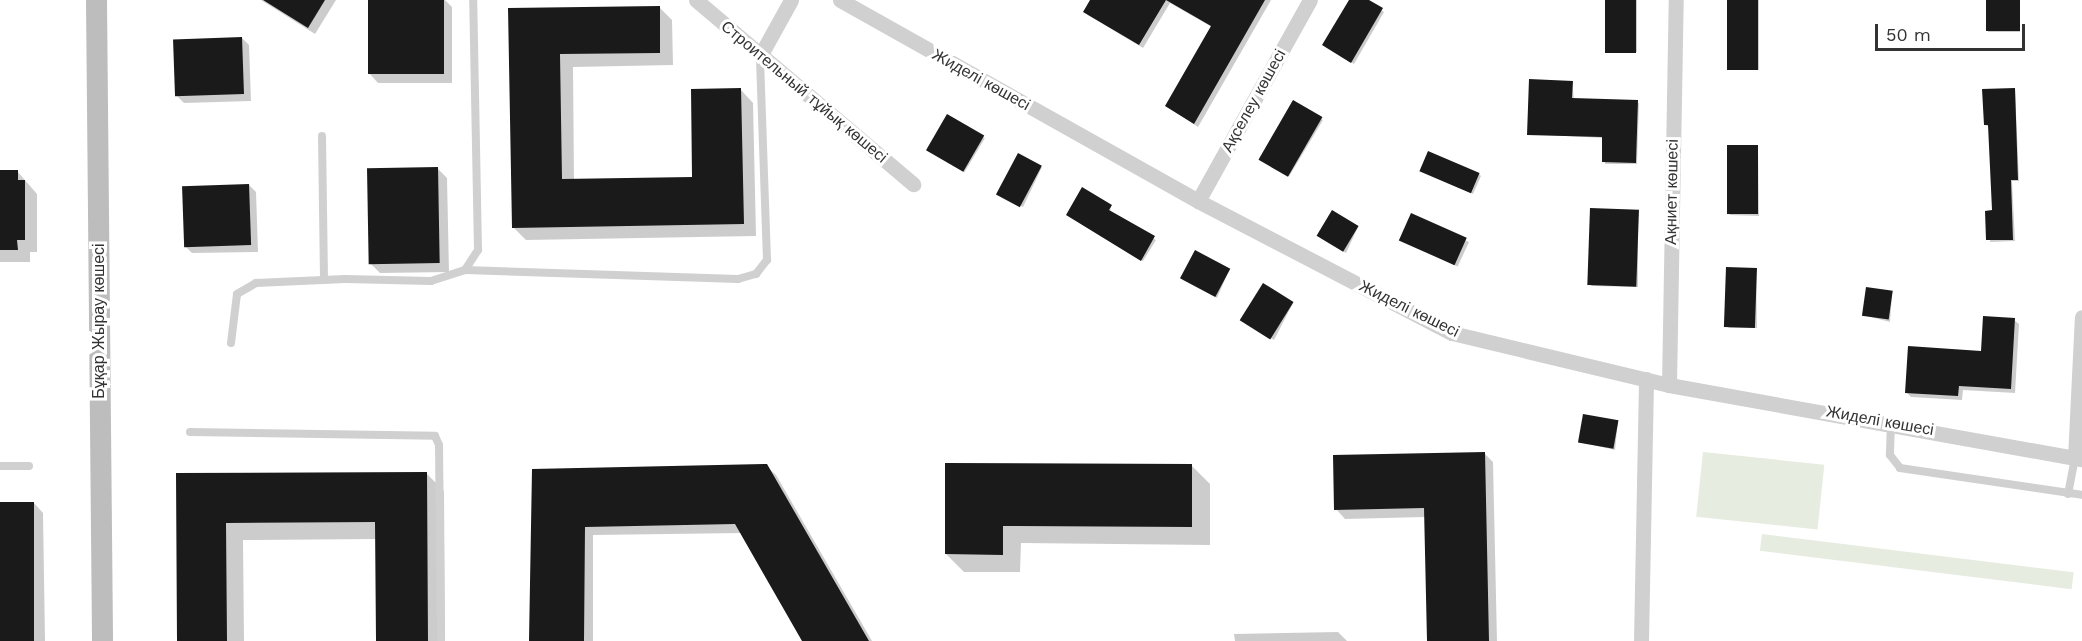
<!DOCTYPE html>
<html>
<head>
<meta charset="utf-8">
<style>
  body { margin:0 }
  #map { position:relative; width:2082px; height:641px; overflow:hidden; background:#fff; font-family:"Work Sans",sans-serif }
  div>[style] { position:absolute }
  .green>* { inset:0; background:#e6ecdf; transform-origin:0 0 }
  .shadow>* { inset:0; background:#0003; transform-origin:0 0 }
  .building>* { inset:0; background:#1a1a1a; transform-origin:0 0 }
  .lane>* { height:8px; margin:-4px; padding:0 4px; transform-origin:4px; border-radius:4px; background:#d0d0d0 }
  .street>* { height:15px; margin:-7.5px; padding:0 7.5px; transform-origin:7.5px; border-radius:7.5px; background:#d0d0d0 }
  .secondary>* { height:21px; margin:-10.5px; padding:0 10.5px; transform-origin:10.5px; border-radius:10.5px; background:#bdbdbd }
  span { translate:-50% -50%; white-space:nowrap; text-align:center; line-height:1.15; -webkit-text-stroke:6px #fff; paint-order:stroke }
  .street-label { font-size:16px; color:#333 }
  .scale { position:absolute; left:1875px; top:24px; width:150px; height:27px; box-sizing:border-box; border:3px solid #333; border-top:0; padding-left:8px; font-size:18px; line-height:21px; white-space:nowrap; color:#333; -webkit-text-stroke:4px #fff; paint-order:stroke }
</style>
</head>
<body>
<div id="map">
  <div class="green">
    <i style="left:1703px;top:452px;width:122px;height:65px;rotate:6deg"></i>
    <i style="left:1762px;top:534px;width:314px;height:17px;rotate:7deg"></i>
  </div>
  <div class="shadow">
    <i style="clip-path:polygon(261px 0,336px 0,315px 34px)"></i>
    <i style="clip-path:polygon(369px 0,445px 0,452px 7px,452px 83px,378px 83px,369px 73px)"></i>
    <i style="clip-path:polygon(1091px 0,1271px 0,1198px 127px,1166px 106px,1212px 27px,1170px 3px,1143px 48px,1088px 15px,1085px 11px)"></i>
    <i style="clip-path:polygon(1351px 0,1366px 0,1384px 12px,1354px 64px,1326px 47px)"></i>
    <i style="left:1607px;top:0;width:30px;height:52px"></i>
    <i style="left:1728px;top:0;width:31px;height:70px"></i>
    <i style="left:1988px;top:0;width:32px;height:32px"></i>
    <i style="clip-path:polygon(659px 7px,672px 20px,673px 65px,573px 67px,574px 180px,694px 179px,741px 90px,753px 103px,756px 236px,526px 240px,513px 227px,510px 10px)"></i>
    <i style="clip-path:polygon(242px 38px,249px 45px,251px 101px,184px 103px,177px 96px)"></i>
    <i style="clip-path:polygon(1572px 82px,1574px 99px,1639px 103px,1637px 164px,1605px 164px,1604px 138px,1529px 134px)"></i>
    <i style="clip-path:polygon(2015px 89px,2019px 181px,2012px 181px,2015px 241px,1990px 242px,1993px 212px,1990px 127px,1985px 125px)"></i>
    <i style="left:1293px;top:102px;width:35px;height:66px;rotate:31deg"></i>
    <i style="left:948px;top:116px;width:43px;height:40px;rotate:31deg"></i>
    <i style="clip-path:polygon(1758px 147px,1759px 216px,1730px 215px,1728px 213px)"></i>
    <i style="clip-path:polygon(1042px 167px,1023px 207px,1000px 195px)"></i>
    <i style="clip-path:polygon(438px 169px,447px 178px,449px 272px,380px 273px,371px 264px)"></i>
    <i style="clip-path:polygon(0 171px,17px 171px,37px 194px,37px 252px,30px 252px,30px 262px,0 262px)"></i>
    <i style="clip-path:polygon(1421px 171px,1479px 174px,1481px 176px,1473px 194px)"></i>
    <i style="clip-path:polygon(249px 185px,256px 192px,258px 252px,192px 253px,185px 246px)"></i>
    <i style="clip-path:polygon(1082px 190px,1111px 206px,1110px 213px,1156px 240px,1143px 261px,1070px 216px)"></i>
    <i style="clip-path:polygon(1638px 211px,1638px 287px,1592px 286px,1590px 284px)"></i>
    <i style="left:1411px;top:215px;width:64px;height:27px;rotate:25deg"></i>
    <i style="clip-path:polygon(1358px 227px,1346px 253px,1321px 238px)"></i>
    <i style="clip-path:polygon(1756px 269px,1757px 328px,1729px 328px,1727px 326px)"></i>
    <i style="clip-path:polygon(1229px 270px,1217px 298px,1183px 280px)"></i>
    <i style="clip-path:polygon(1892px 293px,1890px 322px,1863px 315px)"></i>
    <i style="clip-path:polygon(1293px 303px,1274px 340px,1244px 322px)"></i>
    <i style="clip-path:polygon(2014px 320px,2019px 324px,2015px 393px,1963px 390px,1962px 400px,1911px 397px,1906px 392px,1983px 352px)"></i>
    <i style="clip-path:polygon(1618px 421px,1615px 450px,1580px 442px)"></i>
    <i style="clip-path:polygon(1484px 453px,1493px 462px,1497px 641px,1428px 641px,1425px 517px,1345px 519px,1336px 509px)"></i>
    <i style="clip-path:polygon(947px 465px,1192px 466px,1210px 484px,1210px 545px,1021px 543px,1020px 572px,964px 572px,946px 554px)"></i>
    <i style="clip-path:polygon(766px 466px,776px 475px,872px 641px,804px 641px,742px 533px,593px 535px,593px 641px,530px 641px,534px 470px)"></i>
    <i style="clip-path:polygon(426px 473px,444px 491px,445px 641px,377px 641px,377px 539px,243px 540px,244px 641px,179px 641px,178px 475px)"></i>
    <i style="clip-path:polygon(34px 503px,43px 513px,45px 641px,0 641px,0 504px)"></i>
    <i style="clip-path:polygon(1338px 632px,1347px 641px,1235px 641px,1234px 634px)"></i>
  </div>
  <div class="building">
    <i style="clip-path:polygon(263px 0,325px 0,308px 28px)"></i>
    <i style="left:368px;top:0;width:76px;height:74px"></i>
    <i style="clip-path:polygon(1090px 0,1265px 0,1194px 124px,1165px 106px,1211px 26px,1166px 0,1139px 45px,1083px 12px)"></i>
    <i style="clip-path:polygon(1349px 0,1369px 0,1383px 8px,1351px 63px,1322px 45px)"></i>
    <i style="left:1605px;top:0;width:31px;height:53px"></i>
    <i style="left:1727px;top:0;width:31px;height:70px"></i>
    <i style="left:1986px;top:0;width:34px;height:31px"></i>
    <i style="clip-path:polygon(660px 6px,660px 53px,560px 54px,562px 179px,692px 177px,691px 89px,741px 88px,744px 224px,512px 228px,508px 8px)"></i>
    <i style="left:242px;top:37px;width:57px;height:69px;rotate:88deg"></i>
    <i style="clip-path:polygon(1529px 79px,1573px 81px,1572px 98px,1638px 100px,1636px 163px,1602px 162px,1602px 137px,1527px 135px)"></i>
    <i style="clip-path:polygon(2015px 88px,2018px 180px,2011px 180px,2013px 240px,1986px 240px,1985px 211px,1992px 210px,1988px 125px,1984px 125px,1982px 89px)"></i>
    <i style="left:1293px;top:100px;width:34px;height:69px;rotate:30deg"></i>
    <i style="left:947px;top:114px;width:43px;height:42px;rotate:30deg"></i>
    <i style="left:1727px;top:145px;width:31px;height:69px"></i>
    <i style="left:1428px;top:151px;width:56px;height:22px;rotate:23deg"></i>
    <i style="left:1018px;top:153px;width:27px;height:47px;rotate:28deg"></i>
    <i style="left:438px;top:167px;width:96px;height:71px;rotate:89deg"></i>
    <i style="clip-path:polygon(0 170px,18px 170px,18px 180px,25px 180px,25px 240px,17px 240px,18px 250px,0 250px)"></i>
    <i style="left:249px;top:184px;width:61px;height:67px;rotate:88deg"></i>
    <i style="clip-path:polygon(1082px 187px,1112px 205px,1109px 210px,1155px 236px,1141px 261px,1066px 215px)"></i>
    <i style="left:1590px;top:208px;width:49px;height:77px;rotate:2deg"></i>
    <i style="left:1332px;top:210px;width:31px;height:30px;rotate:31deg"></i>
    <i style="left:1411px;top:213px;width:61px;height:30px;rotate:24deg"></i>
    <i style="left:1195px;top:250px;width:40px;height:32px;rotate:28deg"></i>
    <i style="left:1726px;top:267px;width:31px;height:60px;rotate:2deg"></i>
    <i style="left:1263px;top:283px;width:36px;height:44px;rotate:32deg"></i>
    <i style="left:1866px;top:287px;width:27px;height:29px;rotate:8deg"></i>
    <i style="clip-path:polygon(1983px 316px,2015px 318px,2011px 389px,1959px 386px,1958px 396px,1905px 393px,1908px 346px,1981px 351px)"></i>
    <i style="left:1583px;top:414px;width:36px;height:29px;rotate:10deg"></i>
    <i style="clip-path:polygon(1485px 452px,1489px 641px,1427px 641px,1424px 508px,1334px 510px,1333px 455px)"></i>
    <i style="clip-path:polygon(945px 463px,1192px 464px,1192px 527px,1003px 526px,1003px 555px,945px 554px)"></i>
    <i style="clip-path:polygon(767px 464px,869px 641px,802px 641px,735px 524px,585px 527px,584px 641px,529px 641px,532px 469px)"></i>
    <i style="clip-path:polygon(427px 472px,428px 641px,376px 641px,375px 522px,226px 523px,227px 641px,177px 641px,176px 473px)"></i>
    <i style="left:0;top:502px;width:34px;height:139px"></i>
  </div>
  <div class="lane">
    <i style="left:322px;top:136px;width:144px;rotate:89.2deg"></i>
    <i style="left:465px;top:270px;width:273px;rotate:1.9deg"></i>
    <i style="left:738px;top:279px;width:19px;rotate:-16deg"></i>
    <i style="left:756px;top:274px;width:18px;rotate:-52deg"></i>
    <i style="left:767px;top:260px;width:204px;rotate:-92deg"></i>
    <i style="left:231px;top:343px;width:49px;rotate:-83deg"></i>
    <i style="left:237px;top:294px;width:22px;rotate:-30deg"></i>
    <i style="left:256px;top:283px;width:89px;rotate:-2.6deg"></i>
    <i style="left:345px;top:279px;width:86px;rotate:1.3deg"></i>
    <i style="left:431px;top:281px;width:36px;rotate:-18deg"></i>
    <i style="left:465px;top:270px;width:24px;rotate:-57deg"></i>
    <i style="left:478px;top:250px;width:250px;rotate:-91.1deg"></i>
    <i style="left:1891px;top:423px;width:32px;rotate:92deg"></i>
    <i style="left:1890px;top:455px;width:16px;rotate:52deg"></i>
    <i style="left:1900px;top:468px;width:184px;rotate:8.4deg"></i>
    <i style="left:190px;top:432px;width:245px;rotate:0.9deg"></i>
    <i style="left:435px;top:436px;width:10px;rotate:66deg"></i>
    <i style="left:439px;top:445px;width:196px;rotate:89.4deg"></i>
    <i style="left:0;top:466px;width:29px"></i>
    <i style="left:2068px;top:494px;width:37px;rotate:-79deg"></i>
  </div>
  <div class="street">
    <i style="left:696px;top:0;width:285px;rotate:40.3deg"></i>
    <i style="left:840px;top:0;width:411px;rotate:29.3deg"></i>
    <i style="left:1198px;top:201px;width:286px;rotate:27.5deg"></i>
    <i style="left:1452px;top:333px;width:223px;rotate:13.5deg"></i>
    <i style="left:1669px;top:385px;width:420px;rotate:10.2deg"></i>
    <i style="left:760px;top:56px;width:64px;rotate:-61deg"></i>
    <i style="left:1198px;top:201px;width:230px;rotate:-60.9deg"></i>
    <i style="left:1669px;top:385px;width:385px;rotate:-89deg"></i>
    <i style="left:2075px;top:458px;width:141px;rotate:-87.2deg"></i>
    <i style="left:1641px;top:641px;width:262px;rotate:-88.9deg"></i>
  </div>
  <div class="secondary">
    <i style="left:96px;top:0;width:641px;rotate:89.46deg"></i>
  </div>
  <div class="street-label">
    <span style="left:981px;top:80px;rotate:29deg">Жиделі көшесі</span>
    <span style="left:804px;top:92px;rotate:40deg">Строительный тұйық көшесі</span>
    <span style="left:1254px;top:101px;rotate:-61deg">Ақселеу көшесі</span>
    <span style="left:1672px;top:192px;rotate:-89deg">Ақниет көшесі</span>
    <span style="left:1409px;top:309px;rotate:26deg">Жиделі көшесі</span>
    <span style="left:99px;top:321px;rotate:-90deg">Бұқар Жырау көшесі</span>
    <span style="left:1880px;top:421px;rotate:10deg">Жиделі көшесі</span>
  </div>
  <div class="scale">50 m</div>
</div>
</body>
</html>
